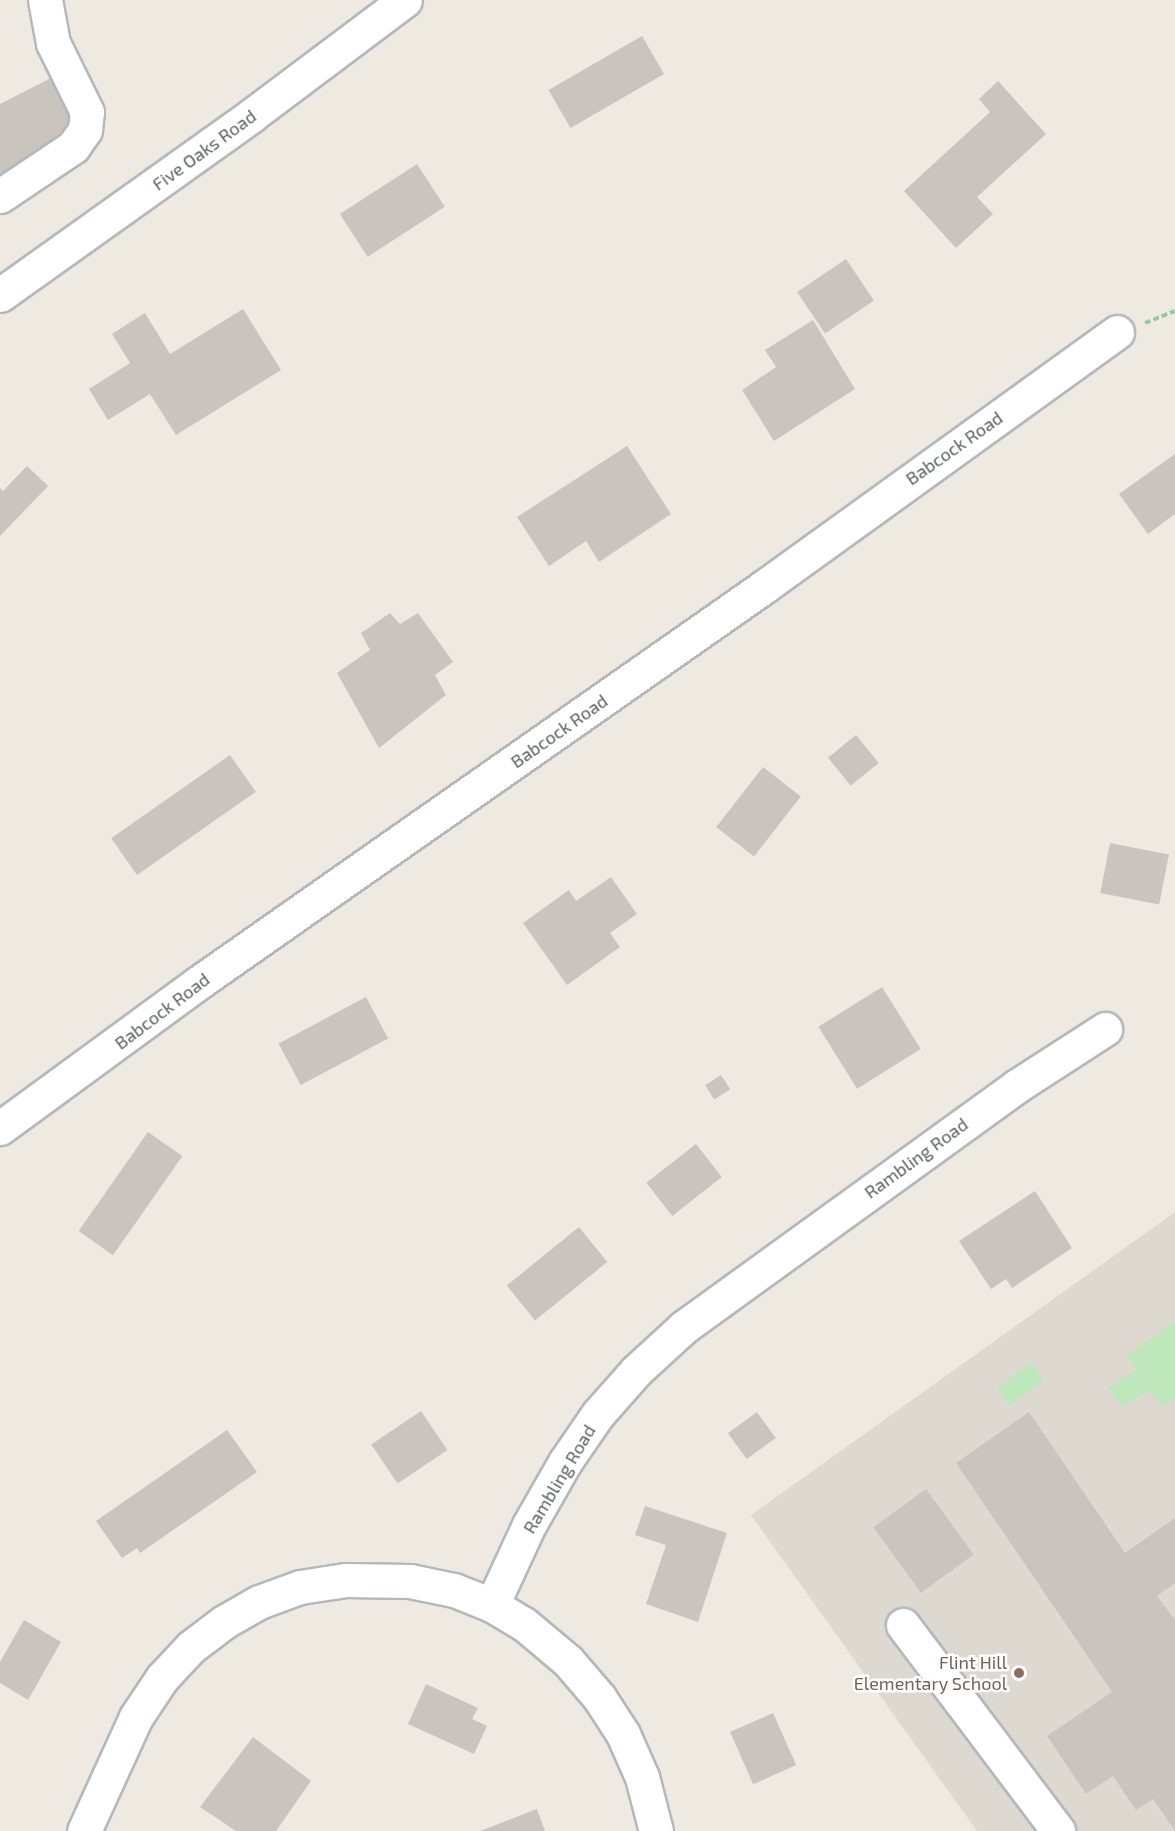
<!DOCTYPE html>
<html>
<head>
<meta charset="utf-8">
<style>
  body { margin:0 }
  #map { position:relative; width:1175px; height:1831px; overflow:hidden; background:#eeeae1; font-family:"Exo 2",sans-serif }
  div>[style] { position:absolute }
  .education>* { inset:0; background:#ddd9d0 }
  .green>* { inset:0; background:#bee7bb; transform-origin:0 0 }
  .building>* { inset:0; background:#c9c4be; transform-origin:0 0 }
  .path>* { height:4px; margin-top:-2px; transform-origin:0; background:repeating-linear-gradient(90deg,#93c99f 0 6px,transparent 0 9px) }
  .roads { filter:drop-shadow(2px 0 #b4b8bd) drop-shadow(-2px 0 #b4b8bd) drop-shadow(0 2px #b4b8bd) drop-shadow(0 -2px #b4b8bd) }
  .minor>* { height:33px; margin:-16.5px; padding:0 16.5px; transform-origin:16.5px; border-radius:16.5px; background:#fff }
  .dots>* { width:16px; height:16px; translate:-50% -50%; box-sizing:border-box; border:3px solid #fff; border-radius:50% }
  span { translate:-50% -50%; white-space:nowrap; text-align:center; line-height:1.15; -webkit-text-stroke:5px #fff; paint-order:stroke }
  .street-label { font-size:18px; color:#595e63 }
  .education-label { font-size:18px; color:#785e54 }
  .right { translate:-100% -50%; text-align:right }
</style>
</head>
<body>
<div id="map">
  <div class="education">
    <i style="clip-path:polygon(1175px 1212px,1175px 1831px,977px 1831px,751px 1515px)"></i>
  </div>
  <div class="green">
    <i style="clip-path:polygon(1175px 1322px,1175px 1398px,1162px 1407px,1149px 1390px,1122px 1407px,1108px 1388px,1136px 1370px,1127px 1356px)"></i>
    <i style="left:1031px;top:1363px;width:22px;height:42px;rotate:54deg"></i>
  </div>
  <div class="building">
    <i style="left:642px;top:36px;width:44px;height:108px;rotate:60deg"></i>
    <i style="clip-path:polygon(51px 78px,80px 135px,0 175px,0 104px)"></i>
    <i style="clip-path:polygon(998px 81px,1046px 134px,977px 197px,993px 214px,956px 248px,904px 191px,990px 112px,979px 99px)"></i>
    <i style="left:417px;top:164px;width:51px;height:92px;rotate:57deg"></i>
    <i style="left:846px;top:259px;width:50px;height:59px;rotate:56deg"></i>
    <i style="clip-path:polygon(243px 309px,281px 370px,176px 435px,150px 394px,108px 420px,89px 389px,130px 363px,112px 334px,145px 313px,170px 354px)"></i>
    <i style="clip-path:polygon(813px 320px,855px 389px,774px 441px,742px 390px,776px 367px,765px 350px)"></i>
    <i style="clip-path:polygon(627px 446px,671px 514px,599px 562px,586px 541px,549px 566px,517px 517px)"></i>
    <i style="clip-path:polygon(1175px 454px,1175px 514px,1148px 534px,1119px 494px)"></i>
    <i style="clip-path:polygon(27px 466px,48px 486px,0 536px,0 488px,3px 491px)"></i>
    <i style="clip-path:polygon(390px 613px,400px 624px,418px 613px,453px 662px,435px 675px,446px 695px,379px 748px,337px 673px,370px 650px,361px 633px)"></i>
    <i style="left:856px;top:735px;width:36px;height:36px;rotate:51deg"></i>
    <i style="left:230px;top:755px;width:45px;height:145px;rotate:55deg"></i>
    <i style="left:763px;top:767px;width:48px;height:76px;rotate:38deg"></i>
    <i style="left:1110px;top:843px;width:60px;height:51px;rotate:11deg"></i>
    <i style="clip-path:polygon(611px 877px,637px 914px,610px 933px,620px 947px,567px 985px,523px 923px,569px 890px,576px 901px)"></i>
    <i style="left:882px;top:987px;width:73px;height:75px;rotate:58deg"></i>
    <i style="left:366px;top:997px;width:47px;height:99px;rotate:62deg"></i>
    <i style="left:721px;top:1075px;width:17px;height:19px;rotate:57deg"></i>
    <i style="left:148px;top:1132px;width:42px;height:121px;rotate:35deg"></i>
    <i style="left:696px;top:1144px;width:42px;height:63px;rotate:52deg"></i>
    <i style="clip-path:polygon(1035px 1191px,1072px 1248px,1012px 1288px,1006px 1279px,991px 1289px,959px 1241px)"></i>
    <i style="left:579px;top:1227px;width:45px;height:93px;rotate:51deg"></i>
    <i style="left:421px;top:1411px;width:47px;height:60px;rotate:56deg"></i>
    <i style="left:757px;top:1412px;width:32px;height:36px;rotate:54deg"></i>
    <i style="clip-path:polygon(1029px 1412px,1125px 1553px,1175px 1518px,1175px 1583px,1157px 1596px,1175px 1620px,1175px 1831px,1153px 1799px,1136px 1810px,1113px 1776px,1086px 1794px,1047px 1736px,1112px 1692px,956px 1463px)"></i>
    <i style="clip-path:polygon(227px 1430px,257px 1472px,140px 1553px,137px 1548px,122px 1558px,96px 1521px)"></i>
    <i style="left:926px;top:1489px;width:81px;height:65px;rotate:54deg"></i>
    <i style="clip-path:polygon(645px 1506px,727px 1533px,698px 1622px,646px 1604px,666px 1545px,635px 1535px)"></i>
    <i style="clip-path:polygon(24px 1620px,61px 1642px,28px 1700px,0 1683px,0 1662px)"></i>
    <i style="clip-path:polygon(426px 1684px,478px 1708px,472px 1719px,487px 1726px,474px 1754px,408px 1724px)"></i>
    <i style="left:773px;top:1713px;width:57px;height:47px;rotate:66deg"></i>
    <i style="clip-path:polygon(253px 1737px,311px 1781px,276px 1831px,236px 1831px,200px 1807px)"></i>
    <i style="clip-path:polygon(537px 1809px,545px 1831px,480px 1831px)"></i>
  </div>
  <div class="path">
    <i style="left:1145px;top:323px;width:32px;rotate:-22deg"></i>
  </div>
  <div class="roads">
    <div class="minor">
      <i style="left:0;top:196px;width:88px;rotate:-33.9deg"></i>
      <i style="left:73px;top:147px;width:21px;rotate:-55deg"></i>
      <i style="left:85px;top:130px;width:18px;rotate:-84deg"></i>
      <i style="left:87px;top:112px;width:77px;rotate:-116.2deg"></i>
      <i style="left:53px;top:43px;width:44px;rotate:-100.5deg"></i>
      <i style="left:0;top:295px;width:310px;rotate:-35.5deg"></i>
      <i style="left:252px;top:115px;width:191px;rotate:-36.9deg"></i>
      <i style="left:0;top:1128px;width:245px;rotate:-36.2deg"></i>
      <i style="left:198px;top:983px;width:692px;rotate:-35deg"></i>
      <i style="left:765px;top:586px;width:434px;rotate:-35.8deg"></i>
      <i style="left:492px;top:1605px;width:88px;rotate:-65.2deg"></i>
      <i style="left:529px;top:1525px;width:73px;rotate:-60.3deg"></i>
      <i style="left:565px;top:1462px;width:58px;rotate:-55.5deg"></i>
      <i style="left:598px;top:1414px;width:57px;rotate:-48.5deg"></i>
      <i style="left:636px;top:1371px;width:65px;rotate:-42.5deg"></i>
      <i style="left:684px;top:1327px;width:411px;rotate:-35.9deg"></i>
      <i style="left:1017px;top:1086px;width:105px;rotate:-32.9deg"></i>
      <i style="left:903px;top:1625px;width:258px;rotate:53deg"></i>
      <i style="left:84px;top:1831px;width:125px;rotate:-65.5deg"></i>
      <i style="left:136px;top:1717px;width:47px;rotate:-56.3deg"></i>
      <i style="left:162px;top:1678px;width:42px;rotate:-46.9deg"></i>
      <i style="left:191px;top:1647px;width:41px;rotate:-37.1deg"></i>
      <i style="left:224px;top:1622px;width:40px;rotate:-29.7deg"></i>
      <i style="left:259px;top:1602px;width:44px;rotate:-20.1deg"></i>
      <i style="left:300px;top:1587px;width:47px;rotate:-8.7deg"></i>
      <i style="left:346px;top:1580px;width:64px;rotate:0.9deg"></i>
      <i style="left:410px;top:1581px;width:45px;rotate:11.6deg"></i>
      <i style="left:454px;top:1590px;width:41px;rotate:21.5deg"></i>
      <i style="left:492px;top:1605px;width:37px;rotate:31deg"></i>
      <i style="left:524px;top:1624px;width:57px;rotate:40.1deg"></i>
      <i style="left:568px;top:1661px;width:48px;rotate:49.3deg"></i>
      <i style="left:599px;top:1697px;width:44px;rotate:57deg"></i>
      <i style="left:623px;top:1734px;width:47px;rotate:66.2deg"></i>
      <i style="left:642px;top:1777px;width:56px;rotate:75.5deg"></i>
    </div>
  </div>
  <div class="dots">
    <i style="left:1019px;top:1673px;background:#8d6e63"></i>
  </div>
  <div class="street-label">
    <span style="left:204px;top:150px;rotate:-36deg">Five Oaks Road</span>
    <span style="left:954px;top:448px;rotate:-35deg">Babcock Road</span>
    <span style="left:559px;top:731px;rotate:-35deg">Babcock Road</span>
    <span style="left:162px;top:1011px;rotate:-37deg">Babcock Road</span>
    <span style="left:916px;top:1158px;rotate:-36deg">Rambling Road</span>
    <span style="left:559px;top:1479px;rotate:-59deg">Rambling Road</span>
  </div>
  <div class="education-label">
    <span class="right" style="left:1007px;top:1673px">Flint Hill<br>Elementary School</span>
  </div>
</div>
</body>
</html>
